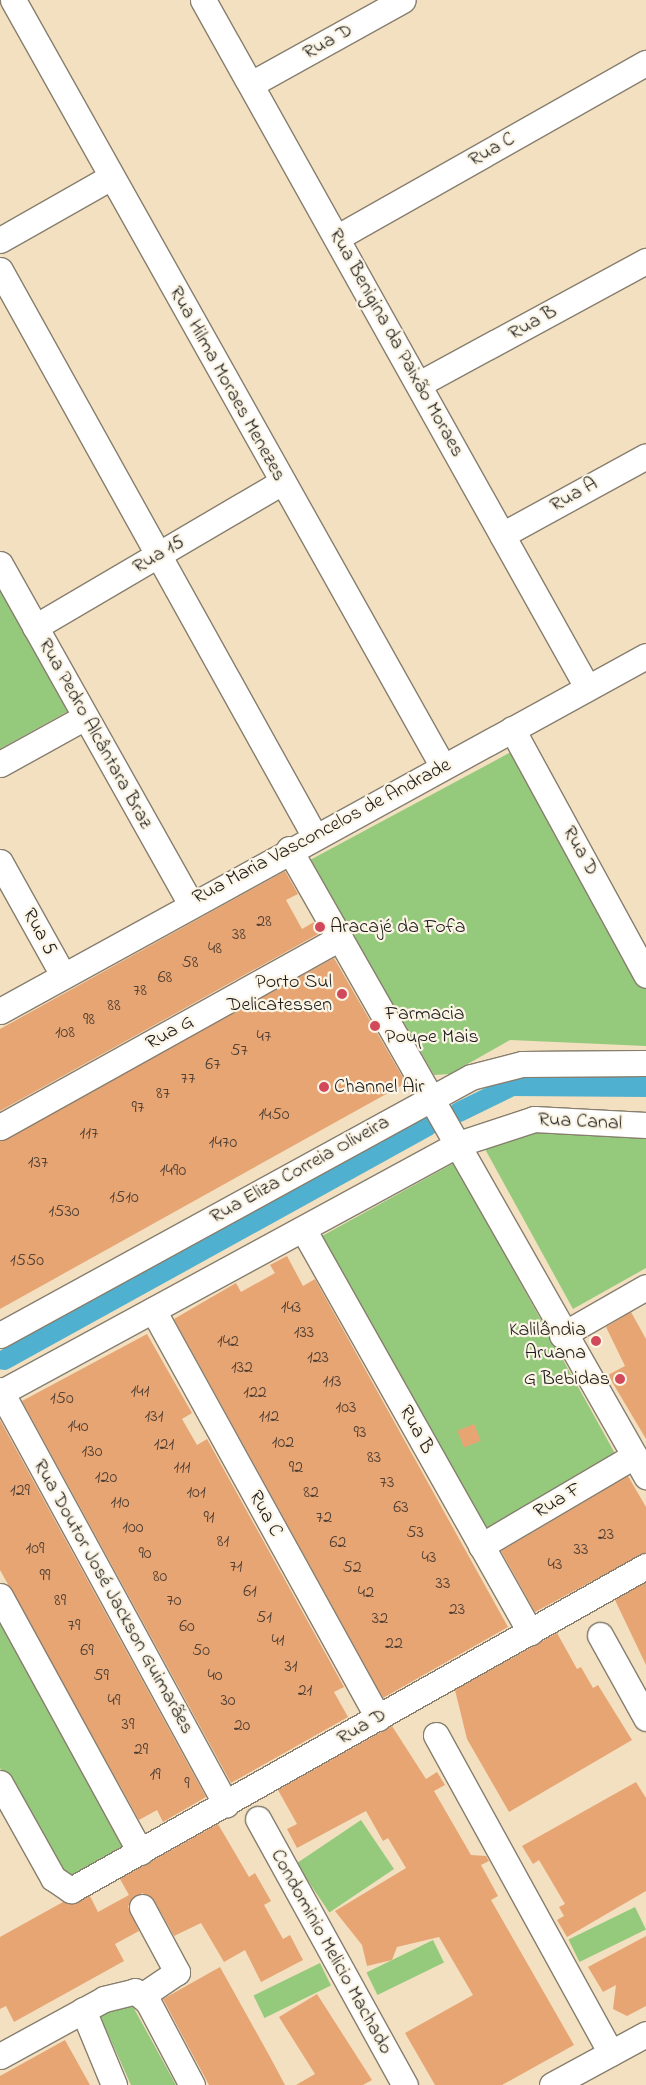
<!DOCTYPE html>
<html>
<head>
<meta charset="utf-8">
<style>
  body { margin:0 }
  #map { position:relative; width:646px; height:2085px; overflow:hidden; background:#f2e0c1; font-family:"Indie Flower",sans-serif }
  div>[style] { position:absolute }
  .green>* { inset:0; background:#95ca7c; transform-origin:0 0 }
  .canal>* { height:20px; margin:-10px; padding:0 10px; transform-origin:10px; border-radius:10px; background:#50b0cf }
  .building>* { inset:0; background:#e7a574; transform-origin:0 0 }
  .roads { filter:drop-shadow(1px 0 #877e6e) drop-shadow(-1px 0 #877e6e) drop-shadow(0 1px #877e6e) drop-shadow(0 -1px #877e6e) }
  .minor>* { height:25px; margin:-12.5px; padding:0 12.5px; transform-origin:12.5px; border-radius:12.5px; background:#fff }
  .dots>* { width:14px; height:14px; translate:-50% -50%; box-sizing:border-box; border:2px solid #fcf5e5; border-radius:50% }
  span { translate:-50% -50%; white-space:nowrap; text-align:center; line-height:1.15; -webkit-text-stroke:4.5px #fcf5e5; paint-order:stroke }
  .number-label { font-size:18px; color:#4f3e32 }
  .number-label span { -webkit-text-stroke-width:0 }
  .street-label { font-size:20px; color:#1c1c1c }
  .poi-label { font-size:20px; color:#1c1c1c }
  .left { translate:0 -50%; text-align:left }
  .right { translate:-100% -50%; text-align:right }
</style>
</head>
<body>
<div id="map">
  <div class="green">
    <i style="clip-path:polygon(0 582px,72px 709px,0 749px)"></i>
    <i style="clip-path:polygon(513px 751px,646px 988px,646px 1046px,510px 1040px,450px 1074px,434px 1075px,310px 860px)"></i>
    <i style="clip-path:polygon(522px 1129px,646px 1133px,646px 1268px,573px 1309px,485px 1149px)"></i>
    <i style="left:454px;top:1163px;width:339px;height:157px;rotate:61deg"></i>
    <i style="clip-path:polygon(0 1614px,129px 1849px,63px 1884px,0 1768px)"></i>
    <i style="left:361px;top:1820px;width:59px;height:78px;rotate:56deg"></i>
    <i style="left:635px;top:1907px;width:25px;height:74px;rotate:64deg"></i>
    <i style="left:433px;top:1940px;width:25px;height:74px;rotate:64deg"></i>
    <i style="left:320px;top:1963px;width:25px;height:74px;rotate:64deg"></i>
    <i style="clip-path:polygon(131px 2003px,176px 2085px,131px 2085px,100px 2016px)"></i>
  </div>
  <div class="canal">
    <i style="left:459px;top:1112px;width:59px;rotate:-26.1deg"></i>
    <i style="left:512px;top:1086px;width:134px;rotate:0.4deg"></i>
    <i style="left:4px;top:1360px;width:484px;rotate:-28.9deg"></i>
  </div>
  <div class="building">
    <i style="clip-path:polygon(285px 871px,298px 894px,286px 900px,302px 929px,314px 922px,320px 933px,0 1111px,0 1029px)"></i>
    <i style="clip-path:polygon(334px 958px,406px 1083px,0 1309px,0 1141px)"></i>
    <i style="clip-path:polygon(287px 1256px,303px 1286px,315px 1279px,508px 1627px,383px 1698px,174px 1319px,236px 1283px,241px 1292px,275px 1273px,270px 1265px)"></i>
    <i style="clip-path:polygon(631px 1312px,646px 1339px,646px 1439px,608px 1375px,625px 1366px,606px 1327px)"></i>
    <i style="clip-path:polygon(147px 1334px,192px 1413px,182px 1419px,197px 1445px,207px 1439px,344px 1687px,334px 1692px,348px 1717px,231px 1783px,22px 1401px)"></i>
    <i style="clip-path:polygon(0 1420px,206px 1797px,163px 1822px,157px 1810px,139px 1820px,0 1570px)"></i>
    <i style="left:474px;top:1424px;width:18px;height:18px;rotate:68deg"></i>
    <i style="clip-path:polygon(628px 1476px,646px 1507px,646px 1552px,535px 1612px,501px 1551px)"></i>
    <i style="clip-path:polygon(646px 1582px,646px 1665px,615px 1600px)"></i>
    <i style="clip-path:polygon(557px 1633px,577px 1669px,581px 1667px,593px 1688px,598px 1685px,632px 1740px,509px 1812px,467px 1739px,455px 1690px)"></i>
    <i style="clip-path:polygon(392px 1726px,426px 1779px,437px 1772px,445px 1785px,434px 1791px,471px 1855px,486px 1856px,489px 1861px,481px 1865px,498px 1896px,491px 1900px,574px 2045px,502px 2085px,435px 2085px,405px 2033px,473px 1995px,439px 1937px,397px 1947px,392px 1960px,367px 1966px,362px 1945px,335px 1911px,406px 1868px,388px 1838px,383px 1841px,366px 1811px,297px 1848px,287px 1829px,297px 1824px,278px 1790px)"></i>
    <i style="clip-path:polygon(636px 1782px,646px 1798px,646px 1891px,567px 1937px,557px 1920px,564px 1916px,559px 1907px,565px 1904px,539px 1860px,533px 1864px,522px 1846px)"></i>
    <i style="clip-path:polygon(218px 1824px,249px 1877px,255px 1873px,271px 1901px,264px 1905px,283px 1939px,290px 1935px,303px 1960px,261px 1982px,245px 1950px,224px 1962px,201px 1923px,174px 1936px,154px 1900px,142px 1893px,128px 1906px,139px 1931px,115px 1944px,124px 1961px,14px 2022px,6px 2006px,0 2009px,0 1937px,63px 1902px,71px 1904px,90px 1896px,98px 1912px,129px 1895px,120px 1879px)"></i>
    <i style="clip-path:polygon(646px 1936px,646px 2006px,627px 2016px,613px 2009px,616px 1985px,603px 1992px,588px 1967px)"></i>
    <i style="clip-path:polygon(220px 1967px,269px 2055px,285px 2085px,209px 2085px,189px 2048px,163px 1999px)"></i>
    <i style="clip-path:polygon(317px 1994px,372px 2080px,363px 2085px,296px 2085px,315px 2074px,279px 2017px)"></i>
    <i style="clip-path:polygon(65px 2040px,90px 2085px,0 2085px,0 2076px)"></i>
  </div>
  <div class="roads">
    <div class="minor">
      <i style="left:13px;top:0;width:879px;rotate:60.72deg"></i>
      <i style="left:203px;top:0;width:787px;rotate:60.8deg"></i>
      <i style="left:253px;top:83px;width:171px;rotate:-29deg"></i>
      <i style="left:338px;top:237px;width:354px;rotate:-29.5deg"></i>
      <i style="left:0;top:240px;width:128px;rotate:-29.6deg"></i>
      <i style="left:0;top:270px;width:646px;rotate:60.94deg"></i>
      <i style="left:419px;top:384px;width:258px;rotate:-28.5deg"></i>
      <i style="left:502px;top:535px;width:164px;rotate:-28.7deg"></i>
      <i style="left:0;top:564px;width:390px;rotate:60.7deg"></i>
      <i style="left:35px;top:627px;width:286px;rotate:-30.4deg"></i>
      <i style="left:512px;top:729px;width:280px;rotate:61.4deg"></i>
      <i style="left:0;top:764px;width:97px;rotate:-28.9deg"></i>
      <i style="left:289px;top:849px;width:722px;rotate:60.34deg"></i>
      <i style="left:0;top:862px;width:129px;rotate:60.9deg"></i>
      <i style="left:0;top:1011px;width:737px;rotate:-28.79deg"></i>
      <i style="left:0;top:1127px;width:389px;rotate:-29.1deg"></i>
      <i style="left:303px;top:1229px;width:463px;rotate:60.6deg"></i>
      <i style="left:153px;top:1310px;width:466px;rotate:61.1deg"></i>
      <i style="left:0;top:1335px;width:537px;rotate:-28.71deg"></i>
      <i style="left:471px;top:1077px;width:53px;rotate:-14.3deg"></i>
      <i style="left:522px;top:1064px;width:124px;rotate:-0.5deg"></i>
      <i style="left:562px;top:1335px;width:97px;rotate:-29.7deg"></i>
      <i style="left:0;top:1390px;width:472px;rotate:61.4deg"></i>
      <i style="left:0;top:1393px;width:521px;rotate:-28.53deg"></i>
      <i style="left:458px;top:1144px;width:80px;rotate:-18.2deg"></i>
      <i style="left:534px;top:1119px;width:112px;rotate:3.1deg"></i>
      <i style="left:481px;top:1546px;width:178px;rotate:-30.5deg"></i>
      <i style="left:0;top:1596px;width:292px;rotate:61.3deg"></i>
      <i style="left:600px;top:1635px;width:95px;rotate:61deg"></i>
      <i style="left:436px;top:1735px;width:363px;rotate:61.2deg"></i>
      <i style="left:0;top:1783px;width:109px;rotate:60.8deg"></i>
      <i style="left:53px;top:1878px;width:22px;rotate:34deg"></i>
      <i style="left:71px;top:1890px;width:660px;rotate:-29.4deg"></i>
      <i style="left:258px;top:1819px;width:304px;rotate:61.1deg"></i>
      <i style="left:142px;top:1907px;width:74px;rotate:61.7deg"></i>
      <i style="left:177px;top:1972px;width:41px;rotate:145.9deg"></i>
      <i style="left:83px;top:2010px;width:81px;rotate:67.5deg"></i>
      <i style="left:0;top:2056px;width:119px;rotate:-28.7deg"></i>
      <i style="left:104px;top:1999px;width:32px;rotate:-14deg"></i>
      <i style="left:135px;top:1991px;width:17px;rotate:40deg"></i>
      <i style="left:148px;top:2002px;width:94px;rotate:62.1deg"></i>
      <i style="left:552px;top:2085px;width:107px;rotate:-28.5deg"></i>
    </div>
  </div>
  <div class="dots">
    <i style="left:320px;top:927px;background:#d1495b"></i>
    <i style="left:342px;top:994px;background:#d1495b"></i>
    <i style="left:375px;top:1026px;background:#d1495b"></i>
    <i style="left:324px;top:1087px;background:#d1495b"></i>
    <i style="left:596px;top:1341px;background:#d1495b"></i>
    <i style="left:620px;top:1379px;background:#d1495b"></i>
  </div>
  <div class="number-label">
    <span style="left:264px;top:922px">28</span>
    <span style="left:239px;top:935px">38</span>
    <span style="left:215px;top:949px">48</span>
    <span style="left:190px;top:963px">58</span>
    <span style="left:165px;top:978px">68</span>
    <span style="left:140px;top:991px">78</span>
    <span style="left:114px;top:1006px">88</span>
    <span style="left:89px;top:1020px">98</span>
    <span style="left:65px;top:1033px">108</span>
    <span style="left:264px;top:1037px">47</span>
    <span style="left:239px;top:1051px">57</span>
    <span style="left:213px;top:1065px">67</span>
    <span style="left:188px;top:1079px">77</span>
    <span style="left:163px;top:1094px">87</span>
    <span style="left:138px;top:1108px">97</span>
    <span style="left:274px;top:1115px">1450</span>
    <span style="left:89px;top:1134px">117</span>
    <span style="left:223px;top:1143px">1470</span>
    <span style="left:38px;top:1163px">137</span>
    <span style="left:173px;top:1171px">1490</span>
    <span style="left:124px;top:1198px">1510</span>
    <span style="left:64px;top:1212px">1530</span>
    <span style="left:27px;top:1261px">1550</span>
    <span style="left:291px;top:1308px">143</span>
    <span style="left:304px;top:1333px">133</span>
    <span style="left:228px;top:1342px">142</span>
    <span style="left:318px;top:1358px">123</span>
    <span style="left:242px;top:1368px">132</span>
    <span style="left:332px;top:1382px">113</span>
    <span style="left:140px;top:1392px">141</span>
    <span style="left:255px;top:1393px">122</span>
    <span style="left:62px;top:1399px">150</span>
    <span style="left:346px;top:1408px">103</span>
    <span style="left:154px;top:1417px">131</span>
    <span style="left:269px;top:1417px">112</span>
    <span style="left:78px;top:1427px">140</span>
    <span style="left:360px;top:1433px">93</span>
    <span style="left:283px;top:1443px">102</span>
    <span style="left:164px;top:1445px">121</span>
    <span style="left:92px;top:1452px">130</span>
    <span style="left:374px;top:1458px">83</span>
    <span style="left:182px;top:1468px">111</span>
    <span style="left:296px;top:1468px">92</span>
    <span style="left:106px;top:1478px">120</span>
    <span style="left:387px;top:1483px">73</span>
    <span style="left:20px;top:1491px">129</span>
    <span style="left:196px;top:1493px">101</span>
    <span style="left:311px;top:1493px">82</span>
    <span style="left:120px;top:1503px">110</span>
    <span style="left:401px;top:1508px">63</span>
    <span style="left:209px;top:1518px">91</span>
    <span style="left:324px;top:1518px">72</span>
    <span style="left:133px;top:1528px">100</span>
    <span style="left:415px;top:1533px">53</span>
    <span style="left:606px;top:1535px">23</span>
    <span style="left:223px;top:1542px">81</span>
    <span style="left:338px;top:1543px">62</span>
    <span style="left:35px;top:1549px">109</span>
    <span style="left:581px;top:1550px">33</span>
    <span style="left:145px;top:1554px">90</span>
    <span style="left:429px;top:1558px">43</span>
    <span style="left:555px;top:1565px">43</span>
    <span style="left:236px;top:1567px">71</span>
    <span style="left:352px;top:1568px">52</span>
    <span style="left:45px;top:1576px">99</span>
    <span style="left:160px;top:1577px">80</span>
    <span style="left:443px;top:1584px">33</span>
    <span style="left:250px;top:1592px">61</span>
    <span style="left:366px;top:1593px">42</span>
    <span style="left:60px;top:1601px">89</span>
    <span style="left:174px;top:1601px">70</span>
    <span style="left:457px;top:1610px">23</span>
    <span style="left:264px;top:1618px">51</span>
    <span style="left:380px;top:1619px">32</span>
    <span style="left:74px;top:1626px">79</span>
    <span style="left:187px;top:1627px">60</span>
    <span style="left:278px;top:1641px">41</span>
    <span style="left:394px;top:1644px">22</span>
    <span style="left:87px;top:1651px">69</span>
    <span style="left:201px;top:1651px">50</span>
    <span style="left:291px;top:1667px">31</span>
    <span style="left:101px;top:1676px">59</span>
    <span style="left:215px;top:1676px">40</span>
    <span style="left:305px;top:1691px">21</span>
    <span style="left:114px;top:1701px">49</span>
    <span style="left:228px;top:1701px">30</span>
    <span style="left:128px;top:1725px">39</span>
    <span style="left:242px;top:1726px">20</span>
    <span style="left:141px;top:1750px">29</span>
    <span style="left:155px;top:1775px">19</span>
    <span style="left:187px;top:1784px">9</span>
  </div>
  <div class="street-label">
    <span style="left:328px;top:42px;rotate:-29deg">Rua D</span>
    <span style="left:492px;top:150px;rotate:-29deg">Rua C</span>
    <span style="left:533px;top:323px;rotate:-29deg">Rua B</span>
    <span style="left:396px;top:343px;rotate:61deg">Rua Benigina da Paixão Moraes</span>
    <span style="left:227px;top:384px;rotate:61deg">Rua Hilma Moraes Menezes</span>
    <span style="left:574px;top:495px;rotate:-29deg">Rua A</span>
    <span style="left:159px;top:555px;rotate:-30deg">Rua 15</span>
    <span style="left:95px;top:734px;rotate:61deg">Rua Pedro Alcântara Braz</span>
    <span style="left:322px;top:832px;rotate:-28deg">Rua Maria Vasconcelos de Andrade</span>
    <span style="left:580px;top:851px;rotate:61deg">Rua D</span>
    <span style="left:39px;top:932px;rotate:61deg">Rua 5</span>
    <span style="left:170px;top:1033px;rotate:-29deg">Rua G</span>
    <span style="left:580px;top:1122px;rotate:3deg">Rua Canal</span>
    <span style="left:300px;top:1170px;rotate:-29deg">Rua Eliza Correia Oliveira</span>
    <span style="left:416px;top:1430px;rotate:61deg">Rua B</span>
    <span style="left:558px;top:1501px;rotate:-31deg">Rua F</span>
    <span style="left:265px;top:1514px;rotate:61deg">Rua C</span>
    <span style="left:113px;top:1597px;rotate:61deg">Rua Doutor José Jackson Guimarães</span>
    <span style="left:362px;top:1727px;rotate:-30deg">Rua D</span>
    <span style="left:331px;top:1952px;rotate:61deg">Condominio Melicio Machado</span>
  </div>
  <div class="poi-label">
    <span class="left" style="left:330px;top:927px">Aracajé da Fofa</span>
    <span class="right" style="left:332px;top:994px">Porto Sul<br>Delicatessen</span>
    <span class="left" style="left:385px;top:1026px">Farmacia<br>Poupe Mais</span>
    <span class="left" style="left:334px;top:1087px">Channel Air</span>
    <span class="right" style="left:586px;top:1342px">Kalilândia<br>Aruana</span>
    <span class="right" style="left:610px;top:1379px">G Bebidas</span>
  </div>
</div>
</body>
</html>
